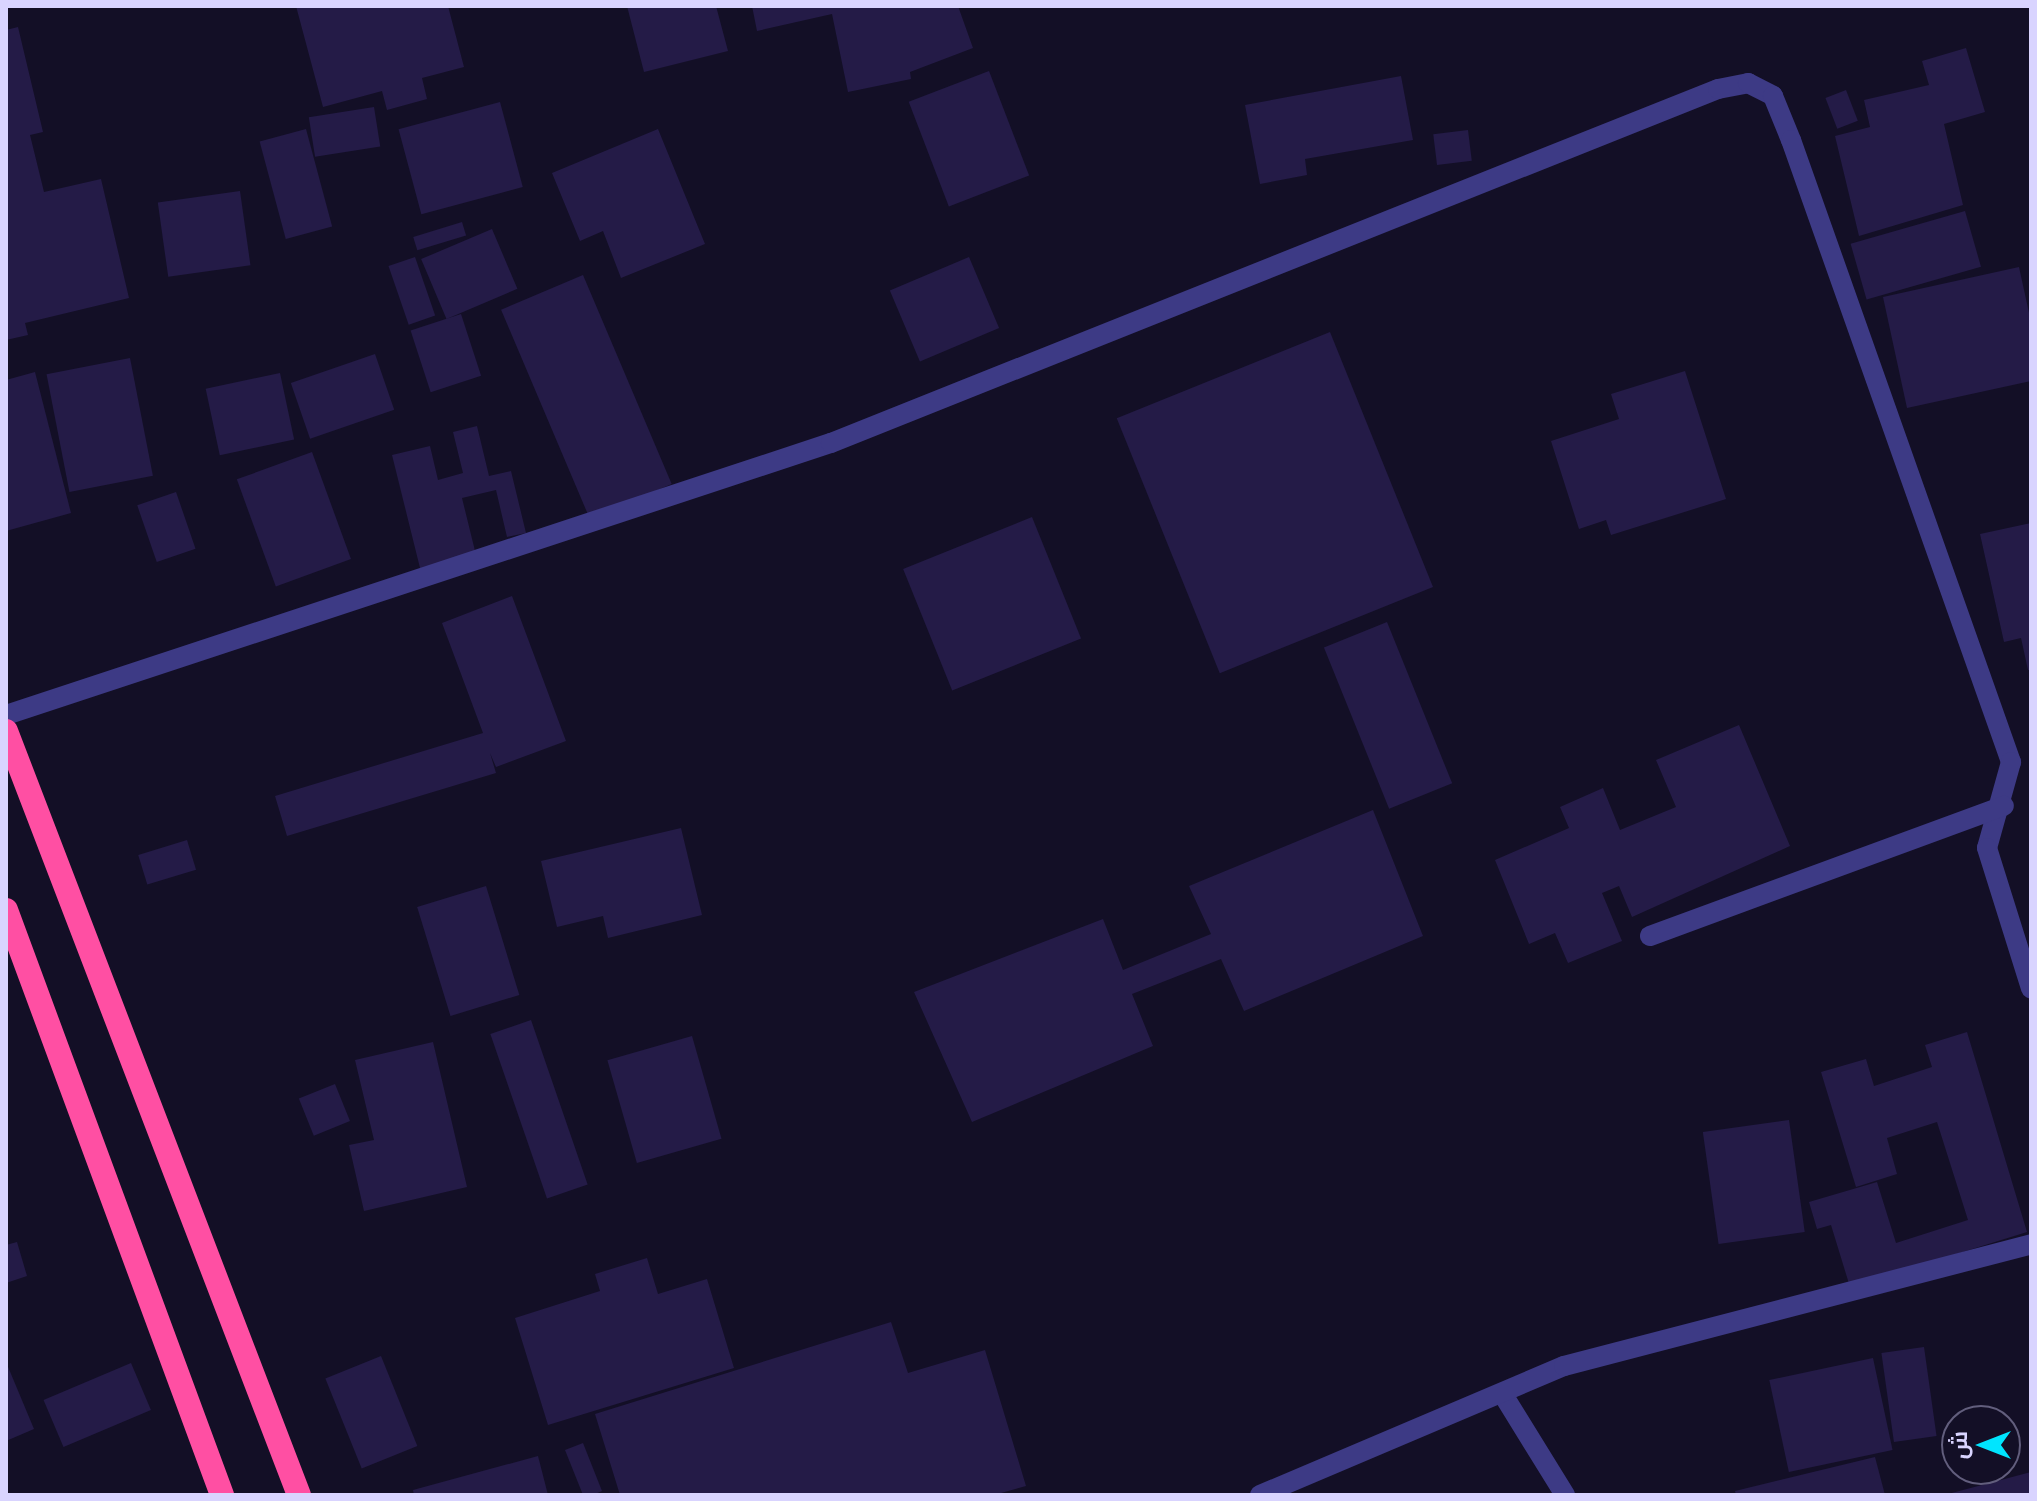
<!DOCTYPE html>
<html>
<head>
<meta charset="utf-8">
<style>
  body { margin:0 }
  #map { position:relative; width:2037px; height:1501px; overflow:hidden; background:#130f26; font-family:"PT Sans Narrow",Cairo,sans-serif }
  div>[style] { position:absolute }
  .building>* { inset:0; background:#241b47; transform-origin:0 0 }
  .minor>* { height:20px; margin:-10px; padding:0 10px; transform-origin:10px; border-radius:10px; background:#3d3a85 }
  .highway>* { height:24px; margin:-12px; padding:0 12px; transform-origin:12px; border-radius:12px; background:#ff4fa3 }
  span { translate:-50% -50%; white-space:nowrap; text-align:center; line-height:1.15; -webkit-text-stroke:6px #130f26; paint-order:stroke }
  .frame { position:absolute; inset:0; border:8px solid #d9d4ff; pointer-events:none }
  .north { position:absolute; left:1941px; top:1405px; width:80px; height:80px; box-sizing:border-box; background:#130f26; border:2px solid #625e7d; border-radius:50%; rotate:270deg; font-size:22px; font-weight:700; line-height:32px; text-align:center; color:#d9d4ff }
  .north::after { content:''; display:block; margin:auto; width:28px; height:36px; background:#00e5ff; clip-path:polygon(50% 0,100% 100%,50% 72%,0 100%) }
</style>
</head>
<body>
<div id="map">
  <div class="building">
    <i style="clip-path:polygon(296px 6px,448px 6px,464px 67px,422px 78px,427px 99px,387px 110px,382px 91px,323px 107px)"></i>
    <i style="clip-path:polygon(627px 6px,716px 6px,728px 51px,644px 72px)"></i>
    <i style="clip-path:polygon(752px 6px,958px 6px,973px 48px,910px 72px,911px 79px,848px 92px,832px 14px,757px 31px)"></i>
    <i style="clip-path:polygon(18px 27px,43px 132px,30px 135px,44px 192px,101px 179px,129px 298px,25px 323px,28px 335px,6px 340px,6px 30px)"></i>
    <i style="clip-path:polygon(1966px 48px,1985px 112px,1944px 124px,1963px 205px,1859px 236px,1835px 136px,1870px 127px,1864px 100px,1929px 85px,1922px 61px)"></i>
    <i style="left:989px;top:71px;width:112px;height:86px;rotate:69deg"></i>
    <i style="clip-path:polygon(1401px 76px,1413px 140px,1305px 159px,1307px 175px,1260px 184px,1245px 105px)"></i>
    <i style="left:1846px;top:90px;width:33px;height:22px;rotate:69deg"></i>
    <i style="left:500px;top:102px;width:88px;height:105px;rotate:75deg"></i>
    <i style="left:374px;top:107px;width:40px;height:66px;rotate:81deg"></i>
    <i style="left:306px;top:129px;width:101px;height:48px;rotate:75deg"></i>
    <i style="clip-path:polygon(658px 129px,705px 244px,621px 278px,603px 231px,580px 241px,552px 173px)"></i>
    <i style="left:1468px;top:130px;width:31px;height:35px;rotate:83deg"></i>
    <i style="left:240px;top:191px;width:75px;height:83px;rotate:82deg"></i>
    <i style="left:1965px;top:211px;width:58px;height:119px;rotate:74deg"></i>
    <i style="left:462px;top:222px;width:14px;height:51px;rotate:73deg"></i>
    <i style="left:492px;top:229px;width:65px;height:77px;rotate:67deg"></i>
    <i style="left:415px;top:257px;width:62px;height:28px;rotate:71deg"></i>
    <i style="left:969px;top:257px;width:77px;height:86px;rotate:67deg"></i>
    <i style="clip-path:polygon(2019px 267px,2031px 322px,2031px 381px,1907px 408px,1883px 297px)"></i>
    <i style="left:583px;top:275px;width:227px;height:89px;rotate:67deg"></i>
    <i style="left:461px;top:314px;width:65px;height:53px;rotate:72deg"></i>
    <i style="left:1330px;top:332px;width:275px;height:230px;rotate:68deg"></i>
    <i style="left:375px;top:354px;width:59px;height:89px;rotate:71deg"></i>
    <i style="left:130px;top:358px;width:120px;height:85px;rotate:79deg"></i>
    <i style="clip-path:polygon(1685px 371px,1726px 499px,1611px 535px,1606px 520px,1579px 529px,1551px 441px,1619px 419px,1611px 394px)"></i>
    <i style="clip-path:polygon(35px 372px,71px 513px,6px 531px,6px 380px)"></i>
    <i style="left:280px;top:373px;width:68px;height:76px;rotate:78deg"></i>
    <i style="clip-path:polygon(477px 426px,489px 476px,511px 471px,526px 533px,507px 537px,496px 490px,462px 498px,477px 559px,421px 572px,392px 455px,430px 446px,438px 480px,463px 473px,453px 432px)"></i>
    <i style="left:312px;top:452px;width:114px;height:80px;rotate:70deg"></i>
    <i style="left:176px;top:492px;width:60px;height:41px;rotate:71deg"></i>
    <i style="left:1032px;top:517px;width:131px;height:139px;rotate:68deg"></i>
    <i style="clip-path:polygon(2031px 523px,2031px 670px,2028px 670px,2021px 638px,2004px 642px,1980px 534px)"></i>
    <i style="clip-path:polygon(512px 596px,566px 741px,496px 767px,490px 753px,496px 773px,287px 836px,275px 796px,483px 733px,442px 623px)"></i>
    <i style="left:1387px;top:622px;width:174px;height:68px;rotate:68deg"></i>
    <i style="clip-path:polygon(1739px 725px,1790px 846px,1632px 917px,1619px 886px,1602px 893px,1622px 941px,1568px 963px,1555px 933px,1529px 944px,1495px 860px,1569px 828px,1560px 807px,1603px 788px,1620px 830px,1676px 807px,1656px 760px)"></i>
    <i style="clip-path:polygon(1373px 810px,1423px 936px,1244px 1011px,1221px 959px,1132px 994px,1153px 1046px,972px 1122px,914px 992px,1103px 919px,1123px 970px,1211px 934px,1189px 886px)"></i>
    <i style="clip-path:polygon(681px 828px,702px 915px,608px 938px,603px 916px,557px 927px,541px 861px)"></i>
    <i style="left:187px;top:840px;width:31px;height:51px;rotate:73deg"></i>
    <i style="left:486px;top:886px;width:114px;height:72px;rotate:73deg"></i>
    <i style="left:531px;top:1020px;width:174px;height:43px;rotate:71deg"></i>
    <i style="clip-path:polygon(1967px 1032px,2027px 1232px,1850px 1287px,1831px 1225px,1817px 1229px,1809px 1202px,1877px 1182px,1896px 1243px,1968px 1220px,1937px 1122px,1887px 1138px,1897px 1174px,1856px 1187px,1821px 1072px,1866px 1059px,1874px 1086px,1932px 1067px,1925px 1045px)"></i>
    <i style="left:692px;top:1036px;width:107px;height:88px;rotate:74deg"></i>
    <i style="clip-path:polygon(433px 1042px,467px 1187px,364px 1211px,349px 1145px,374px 1140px,355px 1060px)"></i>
    <i style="left:335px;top:1084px;width:40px;height:39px;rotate:68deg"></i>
    <i style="left:1789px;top:1120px;width:113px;height:87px;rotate:82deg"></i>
    <i style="clip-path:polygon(17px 1242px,27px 1276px,6px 1283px,6px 1245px)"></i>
    <i style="clip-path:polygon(647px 1258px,658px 1294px,707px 1279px,734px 1368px,548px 1425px,515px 1318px,600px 1291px,595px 1274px)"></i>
    <i style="clip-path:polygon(891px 1322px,908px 1373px,985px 1350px,1026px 1486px,994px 1495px,620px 1495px,595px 1414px)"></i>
    <i style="left:1924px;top:1347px;width:90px;height:43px;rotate:82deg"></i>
    <i style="left:381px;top:1356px;width:97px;height:60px;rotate:68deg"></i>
    <i style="left:1873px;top:1358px;width:94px;height:106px;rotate:78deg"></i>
    <i style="clip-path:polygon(6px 1362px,34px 1429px,6px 1441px)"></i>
    <i style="left:131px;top:1363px;width:51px;height:95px;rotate:67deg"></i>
    <i style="clip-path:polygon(583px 1443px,602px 1491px,593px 1495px,583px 1495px,565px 1450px)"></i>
    <i style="clip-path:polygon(538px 1456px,548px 1495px,414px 1495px,413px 1490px)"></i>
    <i style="clip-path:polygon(1875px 1457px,1885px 1495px,1736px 1495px,1735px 1491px)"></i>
    <i style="clip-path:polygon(2031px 1472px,2031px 1495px,1949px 1495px,1948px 1494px)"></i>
  </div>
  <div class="minor">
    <i style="left:6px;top:715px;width:869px;rotate:-18.25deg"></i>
    <i style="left:831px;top:443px;width:955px;rotate:-21.76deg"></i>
    <i style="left:1718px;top:89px;width:31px;rotate:-11deg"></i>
    <i style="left:1748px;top:83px;width:28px;rotate:27deg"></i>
    <i style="left:1773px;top:96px;width:48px;rotate:67.8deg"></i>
    <i style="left:1791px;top:140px;width:660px;rotate:70.52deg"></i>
    <i style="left:2011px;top:762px;width:89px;rotate:105.6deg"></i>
    <i style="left:1987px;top:848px;width:147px;rotate:72.6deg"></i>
    <i style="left:1650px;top:936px;width:377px;rotate:-20.2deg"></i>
    <i style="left:1502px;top:1393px;width:120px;rotate:58.3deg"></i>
    <i style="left:1260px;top:1495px;width:330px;rotate:-23deg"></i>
    <i style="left:1564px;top:1366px;width:483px;rotate:-14.6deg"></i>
  </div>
  <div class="highway">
    <i style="left:6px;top:731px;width:818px;rotate:69.02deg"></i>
    <i style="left:6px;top:910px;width:624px;rotate:69.73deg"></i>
  </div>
  <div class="frame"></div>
  <div class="north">ش</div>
</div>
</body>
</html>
